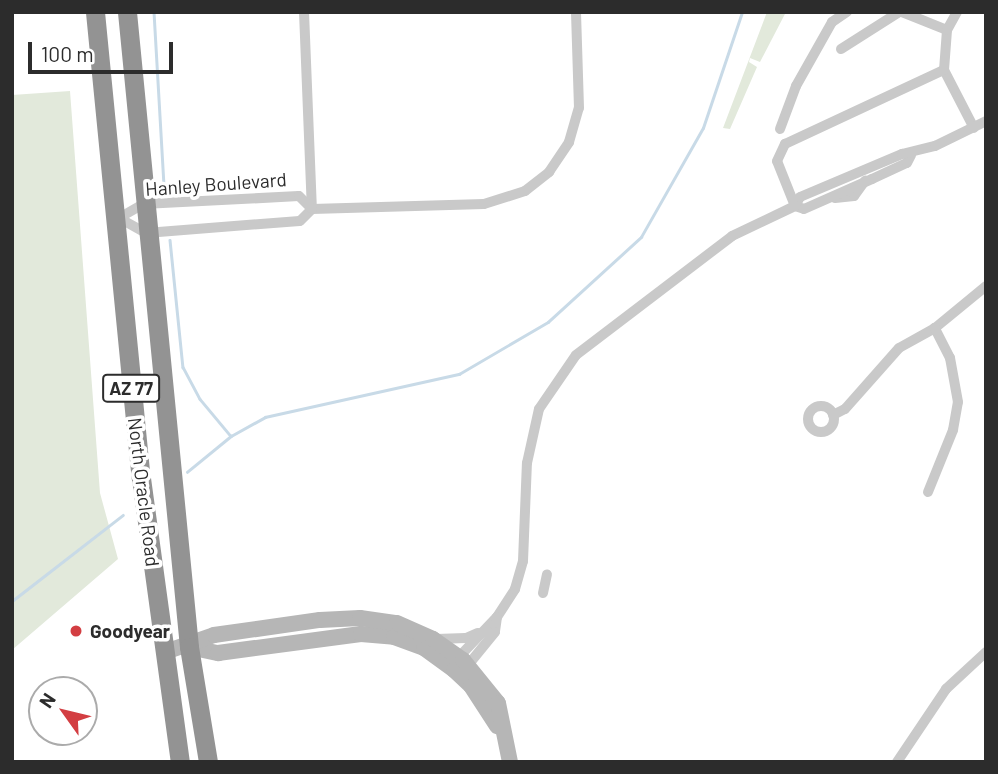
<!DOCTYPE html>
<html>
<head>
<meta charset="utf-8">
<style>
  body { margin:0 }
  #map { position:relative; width:998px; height:774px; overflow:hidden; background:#fff; font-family:Barlow,sans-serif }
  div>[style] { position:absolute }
  .green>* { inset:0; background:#e2e9db }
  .stream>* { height:2.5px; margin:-1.25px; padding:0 1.25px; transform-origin:1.25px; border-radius:1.25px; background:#c8dae7 }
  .street>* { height:10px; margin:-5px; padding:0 5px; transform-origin:5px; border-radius:5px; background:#c9c9c9 }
  .street>.ring { margin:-5px; padding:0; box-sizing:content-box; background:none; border:10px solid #c9c9c9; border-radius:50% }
  .secondary>* { height:16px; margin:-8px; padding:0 8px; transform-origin:8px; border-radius:8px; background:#b6b6b6 }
  .highway>* { height:19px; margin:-9.5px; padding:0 9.5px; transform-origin:9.5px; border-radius:9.5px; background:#939393 }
  .dots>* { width:19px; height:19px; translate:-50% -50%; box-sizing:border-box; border:4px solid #fff; border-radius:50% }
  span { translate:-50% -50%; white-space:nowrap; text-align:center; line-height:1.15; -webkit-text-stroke:7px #fff; paint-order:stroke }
  .shield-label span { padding:2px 5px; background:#fff; border:2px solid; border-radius:5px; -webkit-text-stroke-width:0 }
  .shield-label { font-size:18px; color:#2c2c2c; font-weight:700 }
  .street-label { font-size:19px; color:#2c2c2c }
  .poi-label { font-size:19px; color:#2c2c2c; font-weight:700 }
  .left { translate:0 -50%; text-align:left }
  .frame { position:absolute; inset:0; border:14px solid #2c2c2c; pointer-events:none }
  .north { position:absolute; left:28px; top:676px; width:70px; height:70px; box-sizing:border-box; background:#fff; border:2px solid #ababab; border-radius:50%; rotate:304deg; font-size:19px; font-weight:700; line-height:28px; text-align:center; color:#2c2c2c }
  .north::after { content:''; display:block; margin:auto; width:24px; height:32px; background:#d33e42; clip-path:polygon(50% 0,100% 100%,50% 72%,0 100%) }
  .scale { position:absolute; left:28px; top:42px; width:145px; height:32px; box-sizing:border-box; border:4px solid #2c2c2c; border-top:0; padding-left:9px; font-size:21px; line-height:24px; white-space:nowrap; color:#2c2c2c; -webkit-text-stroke:5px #fff; paint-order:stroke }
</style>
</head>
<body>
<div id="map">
  <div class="green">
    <i style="clip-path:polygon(767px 12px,786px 12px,760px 62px,750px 58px,749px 62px,757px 67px,730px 129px,723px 128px)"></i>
    <i style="clip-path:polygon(70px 91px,100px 493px,118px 559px,12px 650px,12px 95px)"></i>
  </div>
  <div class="stream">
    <i style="left:154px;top:12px;width:173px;rotate:86.7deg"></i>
    <i style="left:170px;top:240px;width:128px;rotate:84.2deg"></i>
    <i style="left:183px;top:367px;width:36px;rotate:62deg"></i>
    <i style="left:200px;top:399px;width:47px;rotate:50.2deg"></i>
    <i style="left:187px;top:472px;width:57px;rotate:-39.3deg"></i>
    <i style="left:231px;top:436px;width:39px;rotate:-29deg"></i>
    <i style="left:265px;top:417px;width:199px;rotate:-12.5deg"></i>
    <i style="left:459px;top:374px;width:103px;rotate:-30.3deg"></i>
    <i style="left:548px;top:322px;width:126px;rotate:-42.4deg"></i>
    <i style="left:641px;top:237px;width:125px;rotate:-60.4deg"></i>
    <i style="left:703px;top:128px;width:122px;rotate:-71.4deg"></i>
    <i style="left:12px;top:601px;width:140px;rotate:-37.8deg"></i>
  </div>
  <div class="street">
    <i style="left:304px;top:12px;width:197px;rotate:87.7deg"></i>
    <i style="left:902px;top:12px;width:48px;rotate:21.8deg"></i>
    <i style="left:841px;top:49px;width:69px;rotate:-32.5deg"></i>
    <i style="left:944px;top:70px;width:65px;rotate:62.7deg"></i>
    <i style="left:780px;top:129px;width:46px;rotate:-69.6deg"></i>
    <i style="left:796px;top:86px;width:73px;rotate:-60.6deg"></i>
    <i style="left:832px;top:22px;width:18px;rotate:-34deg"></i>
    <i style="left:835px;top:198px;width:19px;rotate:-6deg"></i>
    <i style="left:854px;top:196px;width:19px;rotate:-54deg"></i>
    <i style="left:795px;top:206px;width:48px;rotate:-111.8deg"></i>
    <i style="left:777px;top:161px;width:19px;rotate:-65deg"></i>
    <i style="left:785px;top:144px;width:175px;rotate:-25deg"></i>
    <i style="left:944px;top:70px;width:40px;rotate:-85.7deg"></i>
    <i style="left:947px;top:30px;width:21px;rotate:-61deg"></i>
    <i style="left:795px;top:206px;width:9px;rotate:18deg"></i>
    <i style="left:804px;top:209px;width:74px;rotate:-23.8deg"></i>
    <i style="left:872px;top:179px;width:38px;rotate:-25deg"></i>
    <i style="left:907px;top:163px;width:9px;rotate:-63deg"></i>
    <i style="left:119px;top:218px;width:31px;rotate:29deg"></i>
    <i style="left:146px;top:233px;width:154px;rotate:-4.5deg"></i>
    <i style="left:300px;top:221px;width:17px;rotate:-45deg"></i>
    <i style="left:312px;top:209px;width:172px;rotate:-1.7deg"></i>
    <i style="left:484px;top:204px;width:43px;rotate:-17.6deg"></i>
    <i style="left:525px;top:191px;width:31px;rotate:-38deg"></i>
    <i style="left:549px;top:172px;width:36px;rotate:-56deg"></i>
    <i style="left:569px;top:142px;width:35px;rotate:-74deg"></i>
    <i style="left:579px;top:108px;width:96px;rotate:-91.8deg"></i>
    <i style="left:119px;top:218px;width:28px;rotate:-30deg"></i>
    <i style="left:143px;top:204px;width:156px;rotate:-2.9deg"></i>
    <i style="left:299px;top:196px;width:18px;rotate:45deg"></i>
    <i class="ring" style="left:808px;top:406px;width:16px;height:16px"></i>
    <i style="left:833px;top:415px;width:13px;rotate:-27deg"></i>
    <i style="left:845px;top:409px;width:81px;rotate:-48.5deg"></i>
    <i style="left:899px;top:348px;width:41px;rotate:-29.1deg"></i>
    <i style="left:935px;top:328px;width:66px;rotate:-39.5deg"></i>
    <i style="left:928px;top:492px;width:67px;rotate:-68deg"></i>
    <i style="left:953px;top:430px;width:28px;rotate:-80deg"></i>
    <i style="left:958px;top:402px;width:45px;rotate:-100.3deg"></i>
    <i style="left:950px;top:358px;width:34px;rotate:-117deg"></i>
    <i style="left:543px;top:593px;width:19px;rotate:-78deg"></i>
    <i style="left:497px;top:617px;width:33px;rotate:-57deg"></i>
    <i style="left:515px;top:589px;width:29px;rotate:-74deg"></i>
    <i style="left:523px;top:561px;width:98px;rotate:-87.7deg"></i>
    <i style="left:527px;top:463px;width:55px;rotate:-77.5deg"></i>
    <i style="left:539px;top:409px;width:65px;rotate:-55.6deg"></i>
    <i style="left:576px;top:355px;width:196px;rotate:-37.3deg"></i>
    <i style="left:732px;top:236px;width:70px;rotate:-25.5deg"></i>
    <i style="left:795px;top:206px;width:10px;rotate:-61deg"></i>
    <i style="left:800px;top:197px;width:111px;rotate:-22.9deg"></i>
    <i style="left:902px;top:154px;width:34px;rotate:-14deg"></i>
    <i style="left:935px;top:146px;width:57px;rotate:-26.1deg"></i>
    <i style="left:436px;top:639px;width:30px;rotate:-2deg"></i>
    <i style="left:466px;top:638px;width:13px;rotate:-23deg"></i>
    <i style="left:456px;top:660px;width:59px;rotate:-46.4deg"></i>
    <i style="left:497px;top:617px;width:15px;rotate:98deg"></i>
    <i style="left:495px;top:632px;width:49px;rotate:129.2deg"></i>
    <i style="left:897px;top:762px;width:88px;rotate:-56.1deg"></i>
    <i style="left:946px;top:689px;width:54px;rotate:-42.8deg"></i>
  </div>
  <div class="secondary">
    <i style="left:189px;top:647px;width:30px;rotate:12deg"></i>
    <i style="left:218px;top:653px;width:144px;rotate:-7.6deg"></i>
    <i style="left:361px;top:634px;width:33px;rotate:5deg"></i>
    <i style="left:394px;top:637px;width:32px;rotate:20deg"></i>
    <i style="left:424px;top:648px;width:37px;rotate:36deg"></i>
    <i style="left:454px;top:670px;width:23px;rotate:43deg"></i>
    <i style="left:471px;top:686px;width:48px;rotate:57deg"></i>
    <i style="left:165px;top:652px;width:52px;rotate:-19.1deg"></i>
    <i style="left:214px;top:635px;width:107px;rotate:-8.1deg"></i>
    <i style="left:320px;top:620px;width:40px;rotate:-2.9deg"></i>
    <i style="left:360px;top:618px;width:37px;rotate:8deg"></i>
    <i style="left:397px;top:623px;width:39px;rotate:24deg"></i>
    <i style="left:433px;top:639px;width:37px;rotate:35deg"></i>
    <i style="left:463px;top:660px;width:55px;rotate:50.9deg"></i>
    <i style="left:498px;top:703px;width:60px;rotate:78.5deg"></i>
  </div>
  <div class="highway">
    <i style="left:95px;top:12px;width:468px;rotate:84.4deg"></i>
    <i style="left:141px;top:478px;width:287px;rotate:82.2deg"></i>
    <i style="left:127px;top:12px;width:638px;rotate:84.42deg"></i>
    <i style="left:189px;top:647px;width:117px;rotate:80.6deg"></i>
  </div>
  <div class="dots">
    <i style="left:76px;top:631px;background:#d33e42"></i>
  </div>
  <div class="shield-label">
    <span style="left:131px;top:388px">AZ 77</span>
  </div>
  <div class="street-label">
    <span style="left:216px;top:184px;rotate:-4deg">Hanley Boulevard</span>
    <span style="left:144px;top:492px;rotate:83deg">North Oracle Road</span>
  </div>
  <div class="poi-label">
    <span class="left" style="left:90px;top:631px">Goodyear</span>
  </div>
  <div class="frame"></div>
  <div class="north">N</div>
  <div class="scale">100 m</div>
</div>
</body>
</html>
